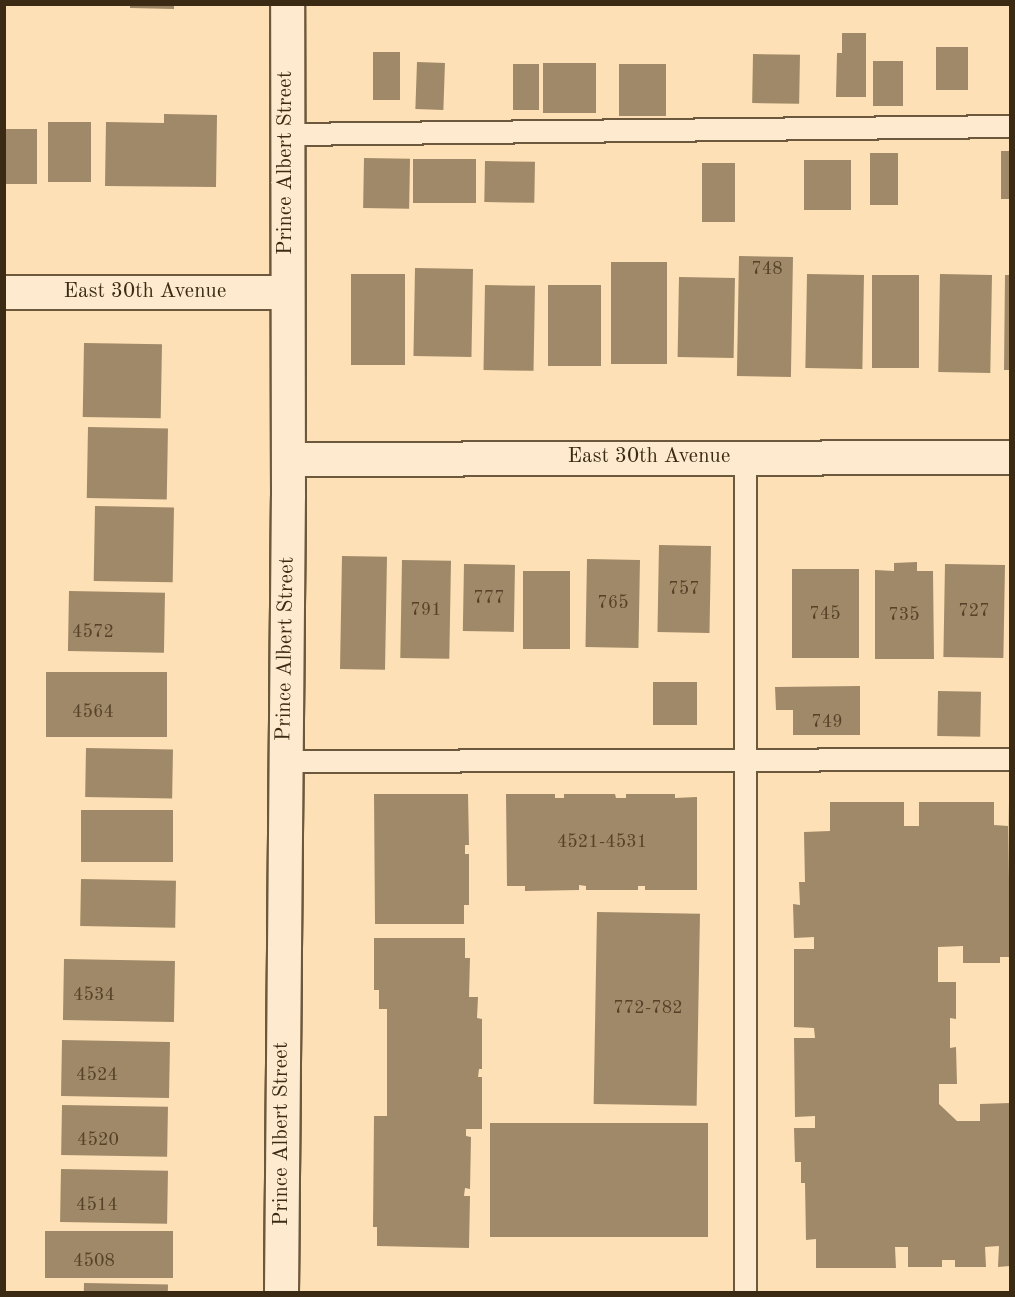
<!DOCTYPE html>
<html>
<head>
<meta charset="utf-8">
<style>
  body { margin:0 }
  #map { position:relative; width:1015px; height:1297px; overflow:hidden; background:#fde0b5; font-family:"Old Standard TT",serif }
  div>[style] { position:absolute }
  .building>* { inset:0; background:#a08968; transform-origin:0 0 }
  .roads { filter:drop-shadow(2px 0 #6c583c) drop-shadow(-2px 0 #6c583c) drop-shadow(0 2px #6c583c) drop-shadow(0 -2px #6c583c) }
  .lane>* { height:21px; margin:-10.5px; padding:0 10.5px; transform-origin:10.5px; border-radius:10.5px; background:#feebcf }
  .street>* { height:33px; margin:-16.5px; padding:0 16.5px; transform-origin:16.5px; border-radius:16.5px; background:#feebcf }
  span { translate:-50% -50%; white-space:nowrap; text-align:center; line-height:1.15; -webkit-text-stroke:6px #feebcf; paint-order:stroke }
  .number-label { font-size:18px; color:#554229 }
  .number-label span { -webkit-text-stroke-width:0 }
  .street-label { font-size:21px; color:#3c2b14 }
  .frame { position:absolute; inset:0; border:6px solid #3c2b14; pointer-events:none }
</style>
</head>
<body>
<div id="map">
  <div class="building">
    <i style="clip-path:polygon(130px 4px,174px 4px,174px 9px,130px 8px)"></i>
    <i style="clip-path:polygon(842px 33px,866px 33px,866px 97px,836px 97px,837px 53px,842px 53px)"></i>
    <i style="left:936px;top:47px;width:32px;height:43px"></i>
    <i style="left:373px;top:52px;width:27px;height:48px"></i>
    <i style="left:753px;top:54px;width:47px;height:49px;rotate:1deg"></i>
    <i style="left:873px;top:61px;width:30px;height:45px"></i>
    <i style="left:417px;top:62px;width:28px;height:47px;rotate:2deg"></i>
    <i style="left:543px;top:63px;width:53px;height:50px"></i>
    <i style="left:539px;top:64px;width:46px;height:26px;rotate:90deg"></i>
    <i style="left:619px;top:64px;width:47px;height:52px"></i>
    <i style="clip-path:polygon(164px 114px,217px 115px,216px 187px,105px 186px,106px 122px,164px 123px)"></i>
    <i style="left:48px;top:122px;width:43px;height:60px"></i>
    <i style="left:4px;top:129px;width:33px;height:55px"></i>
    <i style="left:1001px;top:151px;width:9px;height:48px"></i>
    <i style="left:870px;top:153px;width:28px;height:52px"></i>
    <i style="left:364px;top:158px;width:46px;height:50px;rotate:1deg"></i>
    <i style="left:413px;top:159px;width:63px;height:44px"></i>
    <i style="left:804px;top:160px;width:47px;height:50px"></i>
    <i style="left:485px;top:161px;width:50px;height:41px;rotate:1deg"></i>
    <i style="left:702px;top:163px;width:33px;height:59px"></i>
    <i style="left:739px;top:256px;width:54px;height:120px;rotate:1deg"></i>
    <i style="left:611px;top:262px;width:56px;height:102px"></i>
    <i style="left:415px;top:268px;width:58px;height:88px;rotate:1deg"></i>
    <i style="left:351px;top:274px;width:54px;height:91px"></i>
    <i style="left:807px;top:274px;width:57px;height:94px;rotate:1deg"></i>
    <i style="left:940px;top:274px;width:52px;height:98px;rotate:1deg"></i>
    <i style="left:872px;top:275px;width:47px;height:93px"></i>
    <i style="clip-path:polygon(1005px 275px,1010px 275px,1010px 370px,1004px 370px)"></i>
    <i style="left:679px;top:277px;width:56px;height:80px;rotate:1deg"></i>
    <i style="left:485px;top:285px;width:50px;height:85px;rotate:1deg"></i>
    <i style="left:548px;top:285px;width:53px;height:81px"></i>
    <i style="left:84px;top:343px;width:78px;height:74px;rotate:1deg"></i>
    <i style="left:88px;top:427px;width:80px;height:71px;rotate:1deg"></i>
    <i style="left:95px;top:506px;width:79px;height:75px;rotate:1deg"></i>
    <i style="left:659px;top:545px;width:52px;height:87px;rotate:1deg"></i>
    <i style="left:342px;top:556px;width:45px;height:113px;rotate:1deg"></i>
    <i style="left:587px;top:559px;width:53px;height:88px;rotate:1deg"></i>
    <i style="left:402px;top:560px;width:49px;height:98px;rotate:1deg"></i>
    <i style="clip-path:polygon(917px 562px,917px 571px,933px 571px,934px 659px,875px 659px,875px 570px,894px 571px,894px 563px)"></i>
    <i style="left:464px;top:564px;width:51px;height:67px;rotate:1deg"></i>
    <i style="left:945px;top:564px;width:60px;height:93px;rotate:1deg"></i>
    <i style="left:792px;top:569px;width:67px;height:89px"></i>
    <i style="left:523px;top:571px;width:47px;height:78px"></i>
    <i style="left:69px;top:591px;width:96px;height:60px;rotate:1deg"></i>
    <i style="left:46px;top:672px;width:121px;height:65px"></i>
    <i style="left:653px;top:682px;width:44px;height:43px"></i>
    <i style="clip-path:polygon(860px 686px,860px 735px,793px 735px,793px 710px,776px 710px,775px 687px)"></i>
    <i style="left:938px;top:691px;width:43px;height:45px;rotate:1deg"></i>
    <i style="left:86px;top:748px;width:87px;height:49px;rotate:1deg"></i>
    <i style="clip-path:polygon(374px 794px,468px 794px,469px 845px,465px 845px,465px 854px,469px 854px,469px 905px,464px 905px,464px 924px,375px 924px)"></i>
    <i style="clip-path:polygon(506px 794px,555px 794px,555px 798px,564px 798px,564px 794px,615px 794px,616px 798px,626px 798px,626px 794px,675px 794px,675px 798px,697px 797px,697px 890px,645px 890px,645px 886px,638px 886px,638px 890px,586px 890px,586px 886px,579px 885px,579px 890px,525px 891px,525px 886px,507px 886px)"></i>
    <i style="clip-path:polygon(1008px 801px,1010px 957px,1000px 957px,1000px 963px,963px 963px,963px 946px,938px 947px,938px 982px,956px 982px,956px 1019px,950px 1018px,950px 1048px,956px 1047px,957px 1084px,939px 1084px,939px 1104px,957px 1121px,980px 1121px,980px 1104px,1010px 1103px,1010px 1266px,998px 1267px,999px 1246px,985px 1247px,986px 1267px,955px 1267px,955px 1260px,942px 1260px,942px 1267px,908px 1267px,908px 1247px,895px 1247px,896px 1268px,816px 1268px,816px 1239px,806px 1240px,805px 1183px,801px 1183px,801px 1162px,795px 1162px,794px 1128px,815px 1128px,815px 1116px,795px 1117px,794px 1038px,815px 1038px,814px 1028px,794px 1027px,794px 949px,814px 949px,814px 937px,794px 938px,793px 904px,800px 905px,799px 882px,805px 882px,804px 832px,830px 831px,830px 802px,904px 802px,904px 826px,919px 826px,919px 802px,994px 802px,994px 825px,1008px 826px)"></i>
    <i style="left:81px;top:810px;width:92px;height:52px"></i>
    <i style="left:81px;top:879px;width:95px;height:47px;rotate:1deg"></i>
    <i style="left:597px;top:912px;width:103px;height:192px;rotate:1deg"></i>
    <i style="clip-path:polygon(374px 938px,465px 938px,465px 958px,470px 958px,469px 997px,478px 997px,477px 1018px,482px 1019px,482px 1069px,479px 1069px,478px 1077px,482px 1077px,482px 1129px,466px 1129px,466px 1136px,471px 1137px,470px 1189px,465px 1188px,464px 1196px,470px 1196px,469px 1248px,377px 1246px,377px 1227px,373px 1227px,374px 1116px,387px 1116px,387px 1009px,379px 1009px,379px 990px,374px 990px)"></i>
    <i style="left:64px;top:959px;width:111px;height:61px;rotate:1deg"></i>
    <i style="left:62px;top:1040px;width:108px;height:56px;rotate:1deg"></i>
    <i style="left:62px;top:1105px;width:106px;height:50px;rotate:1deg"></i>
    <i style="left:490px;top:1123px;width:218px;height:114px"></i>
    <i style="left:61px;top:1169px;width:107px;height:53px;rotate:1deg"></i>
    <i style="left:45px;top:1231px;width:128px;height:47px"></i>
    <i style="left:84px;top:1283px;width:84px;height:9px;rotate:1deg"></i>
  </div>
  <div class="roads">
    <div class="lane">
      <i style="left:286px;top:134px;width:724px;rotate:-0.63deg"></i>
      <i style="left:745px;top:456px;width:836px;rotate:90deg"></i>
      <i style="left:285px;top:761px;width:725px;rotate:-0.16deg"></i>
    </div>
    <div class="street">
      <i style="left:4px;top:292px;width:282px"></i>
      <i style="left:288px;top:459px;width:722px;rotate:-0.16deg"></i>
      <i style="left:281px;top:1292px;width:796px;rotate:-89.5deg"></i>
      <i style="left:288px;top:496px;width:492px;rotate:-90.1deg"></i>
    </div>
  </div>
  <div class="number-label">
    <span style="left:767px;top:269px">748</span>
    <span style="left:684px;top:589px">757</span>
    <span style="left:489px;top:598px">777</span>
    <span style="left:613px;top:603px">765</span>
    <span style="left:426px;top:610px">791</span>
    <span style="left:974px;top:611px">727</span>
    <span style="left:825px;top:614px">745</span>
    <span style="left:904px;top:615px">735</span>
    <span style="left:93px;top:632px">4572</span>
    <span style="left:93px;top:712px">4564</span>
    <span style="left:827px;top:722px">749</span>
    <span style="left:602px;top:842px">4521-4531</span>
    <span style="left:94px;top:995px">4534</span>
    <span style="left:648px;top:1008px">772-782</span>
    <span style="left:97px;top:1075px">4524</span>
    <span style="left:98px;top:1140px">4520</span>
    <span style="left:97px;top:1205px">4514</span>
    <span style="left:94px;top:1261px">4508</span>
  </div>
  <div class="street-label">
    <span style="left:286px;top:163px;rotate:-90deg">Prince Albert Street</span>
    <span style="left:145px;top:292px">East 30th Avenue</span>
    <span style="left:649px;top:457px">East 30th Avenue</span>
    <span style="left:286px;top:649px;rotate:-89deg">Prince Albert Street</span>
    <span style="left:282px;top:1134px;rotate:-90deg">Prince Albert Street</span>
  </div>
  <div class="frame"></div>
</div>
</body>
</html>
